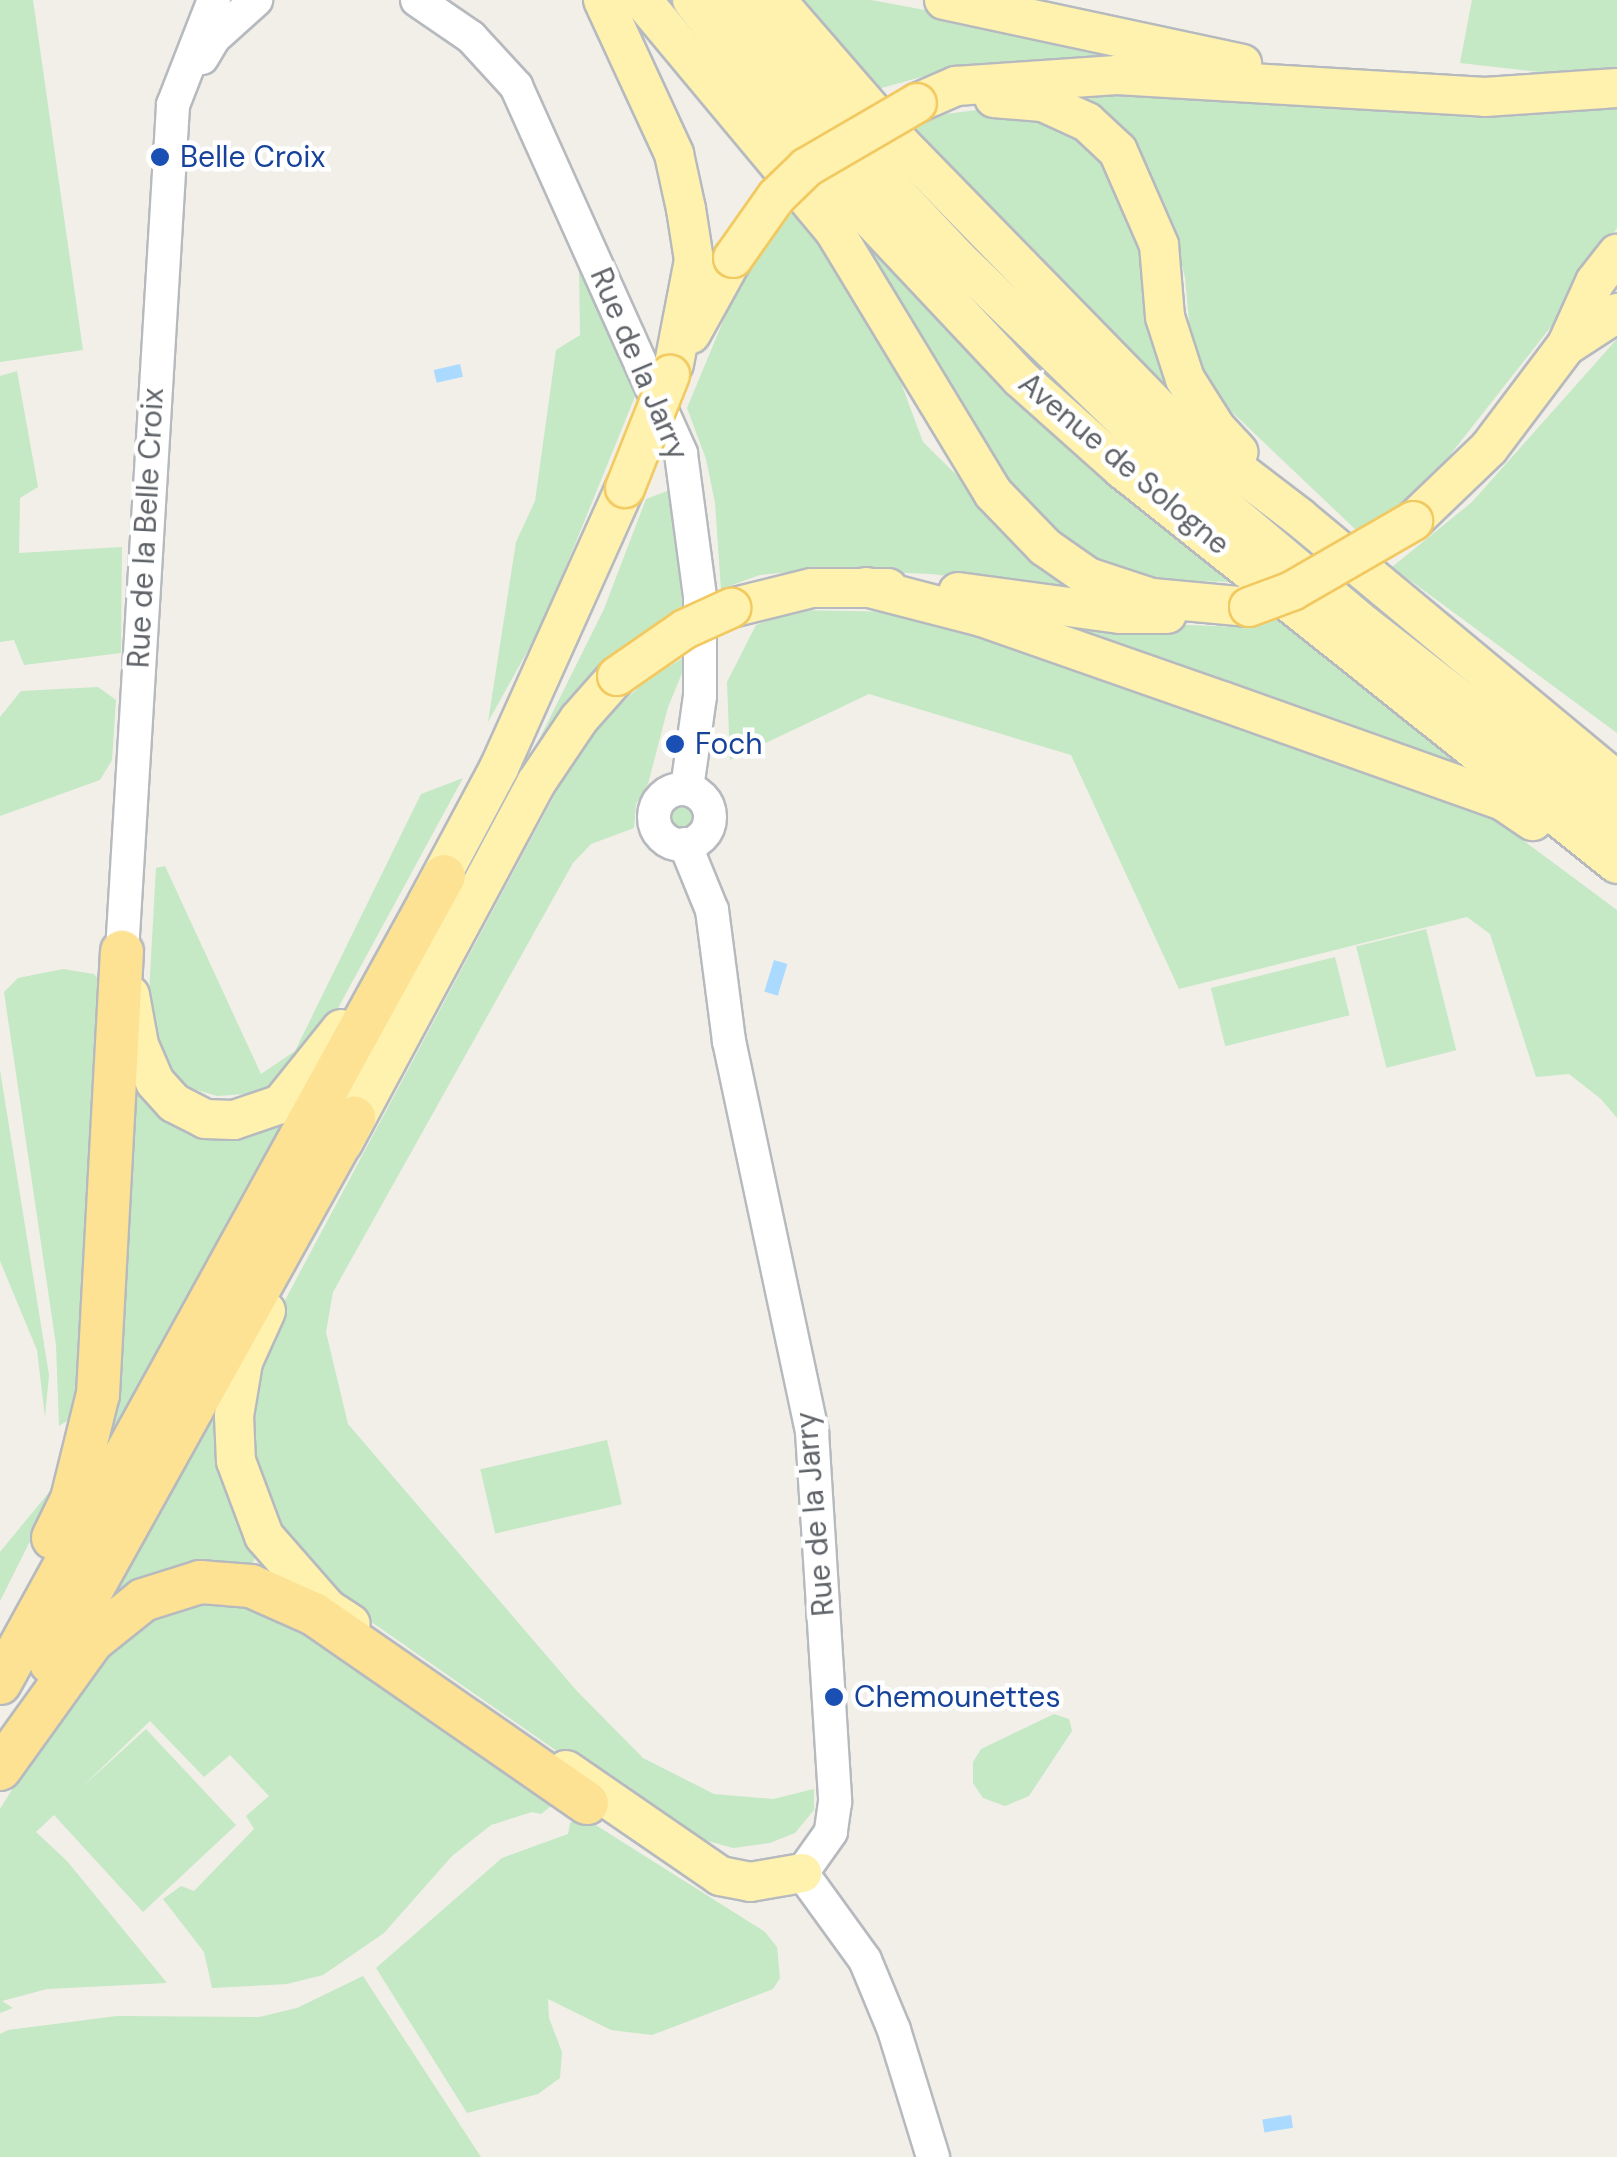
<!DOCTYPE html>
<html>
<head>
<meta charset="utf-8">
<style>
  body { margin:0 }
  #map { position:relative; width:1617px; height:2157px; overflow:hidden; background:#f1efe8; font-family:"DM Sans",sans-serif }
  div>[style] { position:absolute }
  .green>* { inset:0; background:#c5e8c5; transform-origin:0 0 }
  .round { border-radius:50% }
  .water>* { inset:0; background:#aadaff; transform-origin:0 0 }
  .roads { filter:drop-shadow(2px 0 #b6babf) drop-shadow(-2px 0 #b6babf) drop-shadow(0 2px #b6babf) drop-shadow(0 -2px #b6babf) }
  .secondary>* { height:32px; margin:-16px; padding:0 16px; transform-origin:16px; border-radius:16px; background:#fff }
  .secondary>.ring { margin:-16px; padding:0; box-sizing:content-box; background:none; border:32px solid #fff; border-radius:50% }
  .primary>* { height:38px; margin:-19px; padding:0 19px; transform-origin:19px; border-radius:19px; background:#fff2af }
  .highway>* { height:42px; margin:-21px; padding:0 21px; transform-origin:21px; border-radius:21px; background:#fde293 }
  .bridges { filter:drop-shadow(2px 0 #f2c960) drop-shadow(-2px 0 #f2c960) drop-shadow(0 2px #f2c960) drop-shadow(0 -2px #f2c960) }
  .primary-bridge>* { height:38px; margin:-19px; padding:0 19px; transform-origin:19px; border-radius:19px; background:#fff2af }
  .dots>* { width:28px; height:28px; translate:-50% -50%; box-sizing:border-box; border:5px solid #fff; border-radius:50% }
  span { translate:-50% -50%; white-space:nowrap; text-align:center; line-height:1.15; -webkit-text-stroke:9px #fff; paint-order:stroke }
  .transit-label { font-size:30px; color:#164399 }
  .left { translate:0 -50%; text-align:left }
  .street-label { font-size:30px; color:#5f6368 }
</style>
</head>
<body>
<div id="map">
  <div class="green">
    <i style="clip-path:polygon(0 0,33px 0,83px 350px,0 362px)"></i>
    <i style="clip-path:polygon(798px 0,871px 0,1234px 67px,1002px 66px,936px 73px,874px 90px)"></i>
    <i style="clip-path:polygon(1472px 0,1617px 0,1617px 71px,1557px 74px,1460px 63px)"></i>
    <i style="clip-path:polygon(1067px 94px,1617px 105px,1617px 228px,1553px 324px,1432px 478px,1387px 516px,1356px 530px,1212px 393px,1190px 333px,1185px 277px,1170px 218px,1137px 151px)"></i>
    <i style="clip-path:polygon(985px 109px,1038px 116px,1083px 135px,1105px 156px,1140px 233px,1177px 401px,904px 131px,946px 114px)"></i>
    <i style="clip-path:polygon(828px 191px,1236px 582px,1131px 580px,1070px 551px,987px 462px)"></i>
    <i style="clip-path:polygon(800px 205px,869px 297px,923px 442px,1039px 556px,1117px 595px,931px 574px,817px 569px,760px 575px,721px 589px,715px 503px,706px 459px,687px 408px,739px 283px,768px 237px)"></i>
    <i style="clip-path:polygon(579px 266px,638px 389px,543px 623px,488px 722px,516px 542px,535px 501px,556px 350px,580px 335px)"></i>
    <i style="clip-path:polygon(1617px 339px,1617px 733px,1392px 567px,1472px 502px)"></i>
    <i style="clip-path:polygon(17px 371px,38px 487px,20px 498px,19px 553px,122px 547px,121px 653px,24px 665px,14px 640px,0 642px,0 376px)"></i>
    <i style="clip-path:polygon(670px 490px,683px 611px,521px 776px,604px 609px,646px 499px)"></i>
    <i style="clip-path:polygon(984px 602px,1112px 622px,1239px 627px,1280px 618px,1488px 778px)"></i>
    <i style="clip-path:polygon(797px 610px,899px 612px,1044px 650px,1478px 807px,1617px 910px,1617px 1118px,1601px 1099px,1569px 1074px,1536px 1077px,1490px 934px,1467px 917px,1179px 989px,1071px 755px,869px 694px,730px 760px,727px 682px,756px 625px)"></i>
    <i style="clip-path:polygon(690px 654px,668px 707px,648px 784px,636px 804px,634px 828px,591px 844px,573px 863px,333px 1292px,326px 1332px,348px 1424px,576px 1690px,643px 1758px,714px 1794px,773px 1799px,814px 1789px,814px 1810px,795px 1833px,770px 1843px,733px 1848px,683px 1834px,630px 1802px,314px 1582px,274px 1528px,250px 1466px,244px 1402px,259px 1349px,569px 768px,601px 723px,646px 680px)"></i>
    <i style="clip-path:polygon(98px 687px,116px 700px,112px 760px,100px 780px,0 816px,0 717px,21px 691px)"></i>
    <i style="clip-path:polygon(463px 778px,325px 1032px,296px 1063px,260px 1093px,217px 1096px,190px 1088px,167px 1071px,148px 1011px,156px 868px,165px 866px,261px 1074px,295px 1051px,421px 794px)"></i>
    <i class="round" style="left:668px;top:803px;width:28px;height:28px"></i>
    <i style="left:1426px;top:929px;width:125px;height:72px;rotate:76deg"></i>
    <i style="left:1335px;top:957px;width:60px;height:128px;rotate:76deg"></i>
    <i style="clip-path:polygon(63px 969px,94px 974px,107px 991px,85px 1377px,75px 1416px,59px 1426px,56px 1345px,4px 992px,18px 978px)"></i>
    <i style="clip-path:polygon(128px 1042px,147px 1086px,287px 1118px,82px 1499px)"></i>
    <i style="clip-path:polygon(0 1070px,49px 1375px,45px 1417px,37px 1350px,0 1261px)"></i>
    <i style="clip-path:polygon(226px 1378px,259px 1547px,249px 1573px,101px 1617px)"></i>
    <i style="left:607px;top:1440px;width:66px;height:130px;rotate:77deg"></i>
    <i style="clip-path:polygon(50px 1491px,48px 1505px,0 1601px,0 1552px)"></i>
    <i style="clip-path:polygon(238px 1598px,291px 1619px,555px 1803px,541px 1814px,532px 1812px,491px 1825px,452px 1856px,384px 1933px,323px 1975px,287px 1984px,212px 1988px,204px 1952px,163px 1899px,181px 1886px,194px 1891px,254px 1829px,246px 1816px,269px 1796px,230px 1755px,204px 1777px,150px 1721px,81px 1788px,146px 1729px,236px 1825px,143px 1912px,54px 1815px,36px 1832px,67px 1861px,167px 1983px,47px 1989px,2px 2001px,13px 2008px,0 2013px,0 1809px,88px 1667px,162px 1609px)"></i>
    <i style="clip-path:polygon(1054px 1714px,1069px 1719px,1072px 1731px,1029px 1796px,1005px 1806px,983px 1798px,973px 1783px,973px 1762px,981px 1749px)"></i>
    <i style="clip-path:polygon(583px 1817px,765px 1932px,777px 1947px,780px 1978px,773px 1989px,652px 2035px,611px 2030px,548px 1999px,549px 2018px,562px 2052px,560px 2078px,538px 2094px,467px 2113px,376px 1968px,502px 1858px,568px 1834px,570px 1823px)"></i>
    <i style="clip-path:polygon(363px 1976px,481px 2157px,0 2157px,0 2034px,8px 2030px,117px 2016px,259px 2017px,297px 2008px)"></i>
  </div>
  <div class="water">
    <i style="left:460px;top:364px;width:13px;height:27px;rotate:77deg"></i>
    <i style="left:774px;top:960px;width:14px;height:33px;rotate:17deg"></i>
    <i style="left:1291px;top:2115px;width:13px;height:29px;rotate:81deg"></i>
  </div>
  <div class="roads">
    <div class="secondary">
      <i style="left:417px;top:0;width:65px;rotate:34.4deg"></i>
      <i style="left:471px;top:37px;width:67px;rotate:47.4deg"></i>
      <i style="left:516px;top:86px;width:403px;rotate:65.8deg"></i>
      <i style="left:681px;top:454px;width:144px;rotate:82.4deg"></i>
      <i style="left:700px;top:597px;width:99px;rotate:90deg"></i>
      <i style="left:700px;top:696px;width:94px;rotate:98deg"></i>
      <i style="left:202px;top:58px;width:23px;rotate:-59deg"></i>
      <i style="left:214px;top:38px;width:57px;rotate:-42.1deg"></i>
      <i class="ring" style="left:654px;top:789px;width:24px;height:24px"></i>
      <i style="left:685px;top:844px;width:71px;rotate:67.8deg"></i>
      <i style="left:712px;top:910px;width:132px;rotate:82.6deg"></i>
      <i style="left:729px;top:1041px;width:400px;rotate:78deg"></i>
      <i style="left:812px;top:1432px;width:371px;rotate:86.4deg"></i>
      <i style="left:835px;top:1802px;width:30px;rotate:98deg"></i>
      <i style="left:831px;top:1832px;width:50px;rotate:125.3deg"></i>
      <i style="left:802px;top:1873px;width:107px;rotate:54.1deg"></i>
      <i style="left:865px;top:1960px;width:76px;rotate:67.5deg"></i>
      <i style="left:894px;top:2030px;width:133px;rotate:72.9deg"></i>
      <i style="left:122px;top:952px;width:849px;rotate:-86.55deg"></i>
      <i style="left:173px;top:105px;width:113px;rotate:-68.7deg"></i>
    </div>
    <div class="primary">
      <i style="left:603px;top:0;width:170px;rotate:65.2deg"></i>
      <i style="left:674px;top:154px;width:56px;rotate:77.7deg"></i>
      <i style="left:686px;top:209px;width:52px;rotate:81.1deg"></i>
      <i style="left:694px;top:260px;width:106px;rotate:100.9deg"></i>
      <i style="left:642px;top:0;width:302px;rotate:50.2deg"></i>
      <i style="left:835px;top:232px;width:305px;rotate:58.8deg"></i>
      <i style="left:993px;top:493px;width:75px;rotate:46.1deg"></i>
      <i style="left:1045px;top:547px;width:52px;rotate:34.9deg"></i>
      <i style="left:1088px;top:577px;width:67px;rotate:18.2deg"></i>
      <i style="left:1152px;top:598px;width:97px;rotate:5.3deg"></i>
      <i style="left:692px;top:0;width:235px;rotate:51.6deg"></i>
      <i style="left:838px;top:184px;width:266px;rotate:46.8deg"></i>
      <i style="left:1020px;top:378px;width:137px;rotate:41.7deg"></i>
      <i style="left:1122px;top:469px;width:633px;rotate:38.59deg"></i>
      <i style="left:732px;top:0;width:230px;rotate:49.9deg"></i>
      <i style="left:880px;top:176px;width:111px;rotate:46.8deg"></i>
      <i style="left:956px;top:257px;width:266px;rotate:44.1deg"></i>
      <i style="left:1147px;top:442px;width:287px;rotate:40.1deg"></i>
      <i style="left:1367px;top:627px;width:317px;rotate:38deg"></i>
      <i style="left:776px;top:0;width:188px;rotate:49.1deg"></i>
      <i style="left:899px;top:142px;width:378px;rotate:45.7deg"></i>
      <i style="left:1163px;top:413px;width:171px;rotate:37.4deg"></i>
      <i style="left:1299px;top:517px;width:413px;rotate:39.7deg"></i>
      <i style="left:944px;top:0;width:305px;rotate:12.1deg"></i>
      <i style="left:994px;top:98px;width:49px;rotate:4.7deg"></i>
      <i style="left:1043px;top:102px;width:48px;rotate:24.4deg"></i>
      <i style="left:1087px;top:122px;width:42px;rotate:43.1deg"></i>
      <i style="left:1118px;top:151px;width:103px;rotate:66.4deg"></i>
      <i style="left:1159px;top:245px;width:72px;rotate:85.2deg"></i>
      <i style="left:1165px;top:317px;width:65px;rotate:72.1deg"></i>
      <i style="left:1185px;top:379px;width:58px;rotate:57.7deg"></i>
      <i style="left:1216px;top:428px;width:33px;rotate:47deg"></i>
      <i style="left:917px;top:103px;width:43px;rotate:-23.6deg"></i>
      <i style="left:956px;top:86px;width:161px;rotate:-3.9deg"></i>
      <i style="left:1117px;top:75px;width:369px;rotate:3.4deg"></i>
      <i style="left:1485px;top:97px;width:132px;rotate:-3.9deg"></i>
      <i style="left:691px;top:334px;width:87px;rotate:-61.1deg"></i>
      <i style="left:1567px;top:344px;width:68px;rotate:-65.7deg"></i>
      <i style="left:1595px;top:282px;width:36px;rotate:-52deg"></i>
      <i style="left:1413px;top:521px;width:105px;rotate:-43.8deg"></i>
      <i style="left:1489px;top:448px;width:128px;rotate:-53deg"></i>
      <i style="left:1566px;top:346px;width:61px;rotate:-32.9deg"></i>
      <i style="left:866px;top:587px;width:120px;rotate:14.5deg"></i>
      <i style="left:982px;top:617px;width:254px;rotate:19.3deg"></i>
      <i style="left:1222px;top:701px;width:298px;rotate:19.6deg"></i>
      <i style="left:1503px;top:801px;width:36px;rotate:34deg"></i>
      <i style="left:958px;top:592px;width:163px;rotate:7.7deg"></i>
      <i style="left:1120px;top:614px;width:47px"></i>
      <i style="left:731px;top:608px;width:83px;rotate:-13.9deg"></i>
      <i style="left:812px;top:588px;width:76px"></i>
      <i style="left:428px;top:901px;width:151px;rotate:-61.9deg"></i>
      <i style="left:499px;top:768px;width:307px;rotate:-65.8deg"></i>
      <i style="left:130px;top:995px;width:51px;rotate:79.8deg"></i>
      <i style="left:139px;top:1045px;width:40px;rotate:66.6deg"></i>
      <i style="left:155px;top:1082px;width:28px;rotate:48deg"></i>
      <i style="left:174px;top:1103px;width:35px;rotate:27deg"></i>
      <i style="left:205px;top:1119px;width:29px;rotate:2deg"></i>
      <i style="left:234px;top:1120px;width:50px;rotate:-18.8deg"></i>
      <i style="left:281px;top:1104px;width:96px;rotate:-51.3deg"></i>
      <i style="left:343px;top:1143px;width:408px;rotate:-61.8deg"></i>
      <i style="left:536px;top:783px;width:77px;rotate:-56.1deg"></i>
      <i style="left:579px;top:719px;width:57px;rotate:-48.5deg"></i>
      <i style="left:266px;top:1311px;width:56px;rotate:114.3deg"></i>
      <i style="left:243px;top:1362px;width:55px;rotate:99.5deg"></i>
      <i style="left:234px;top:1416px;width:45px;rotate:87.5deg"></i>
      <i style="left:236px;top:1461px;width:80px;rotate:69.5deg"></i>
      <i style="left:264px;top:1536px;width:97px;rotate:48.8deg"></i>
      <i style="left:328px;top:1609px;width:27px;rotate:33deg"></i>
      <i style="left:566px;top:1770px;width:187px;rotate:34.5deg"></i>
      <i style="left:720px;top:1876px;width:31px;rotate:11deg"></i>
      <i style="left:750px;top:1882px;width:53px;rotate:-9.8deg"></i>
    </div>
    <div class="highway">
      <i style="left:53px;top:1538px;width:43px;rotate:-64deg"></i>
      <i style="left:72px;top:1499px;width:108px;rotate:-76.1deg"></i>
      <i style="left:98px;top:1394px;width:443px;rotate:-86.9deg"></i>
      <i style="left:51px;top:1663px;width:624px;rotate:-60.93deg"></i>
      <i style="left:0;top:1683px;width:921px;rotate:-61.18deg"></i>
      <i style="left:0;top:1769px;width:158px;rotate:-54.3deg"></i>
      <i style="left:92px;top:1641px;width:65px;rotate:-38.8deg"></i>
      <i style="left:143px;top:1600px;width:60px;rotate:-17.5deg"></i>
      <i style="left:200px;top:1582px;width:51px;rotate:4.5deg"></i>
      <i style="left:251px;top:1586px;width:69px;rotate:24deg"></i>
      <i style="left:314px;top:1614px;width:332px;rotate:34.7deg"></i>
    </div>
  </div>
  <div class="bridges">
    <div class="primary-bridge">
      <i style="left:733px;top:258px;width:75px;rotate:-54.8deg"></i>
      <i style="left:776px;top:197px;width:43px;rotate:-44.1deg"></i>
      <i style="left:807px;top:167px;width:127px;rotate:-30.2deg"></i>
      <i style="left:625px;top:488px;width:122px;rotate:-68.3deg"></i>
      <i style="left:1249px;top:607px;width:46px;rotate:-20.4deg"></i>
      <i style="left:1292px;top:591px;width:140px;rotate:-30deg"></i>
      <i style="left:617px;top:676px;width:83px;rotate:-34.7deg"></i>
      <i style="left:685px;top:629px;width:51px;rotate:-24.5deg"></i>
    </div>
  </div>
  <div class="dots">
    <i style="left:160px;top:157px;background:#1a4fb4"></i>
    <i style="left:675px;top:744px;background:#1a4fb4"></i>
    <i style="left:834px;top:1697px;background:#1a4fb4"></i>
  </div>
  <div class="transit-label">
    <span class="left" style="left:180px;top:157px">Belle Croix</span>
    <span class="left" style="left:695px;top:744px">Foch</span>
    <span class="left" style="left:854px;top:1697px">Chemounettes</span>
  </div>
  <div class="street-label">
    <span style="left:639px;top:364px;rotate:67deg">Rue de la Jarry</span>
    <span style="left:1124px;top:464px;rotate:40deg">Avenue de Sologne</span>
    <span style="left:146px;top:528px;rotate:-87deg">Rue de la Belle Croix</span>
    <span style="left:815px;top:1514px;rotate:-95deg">Rue de la Jarry</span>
  </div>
</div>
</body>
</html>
